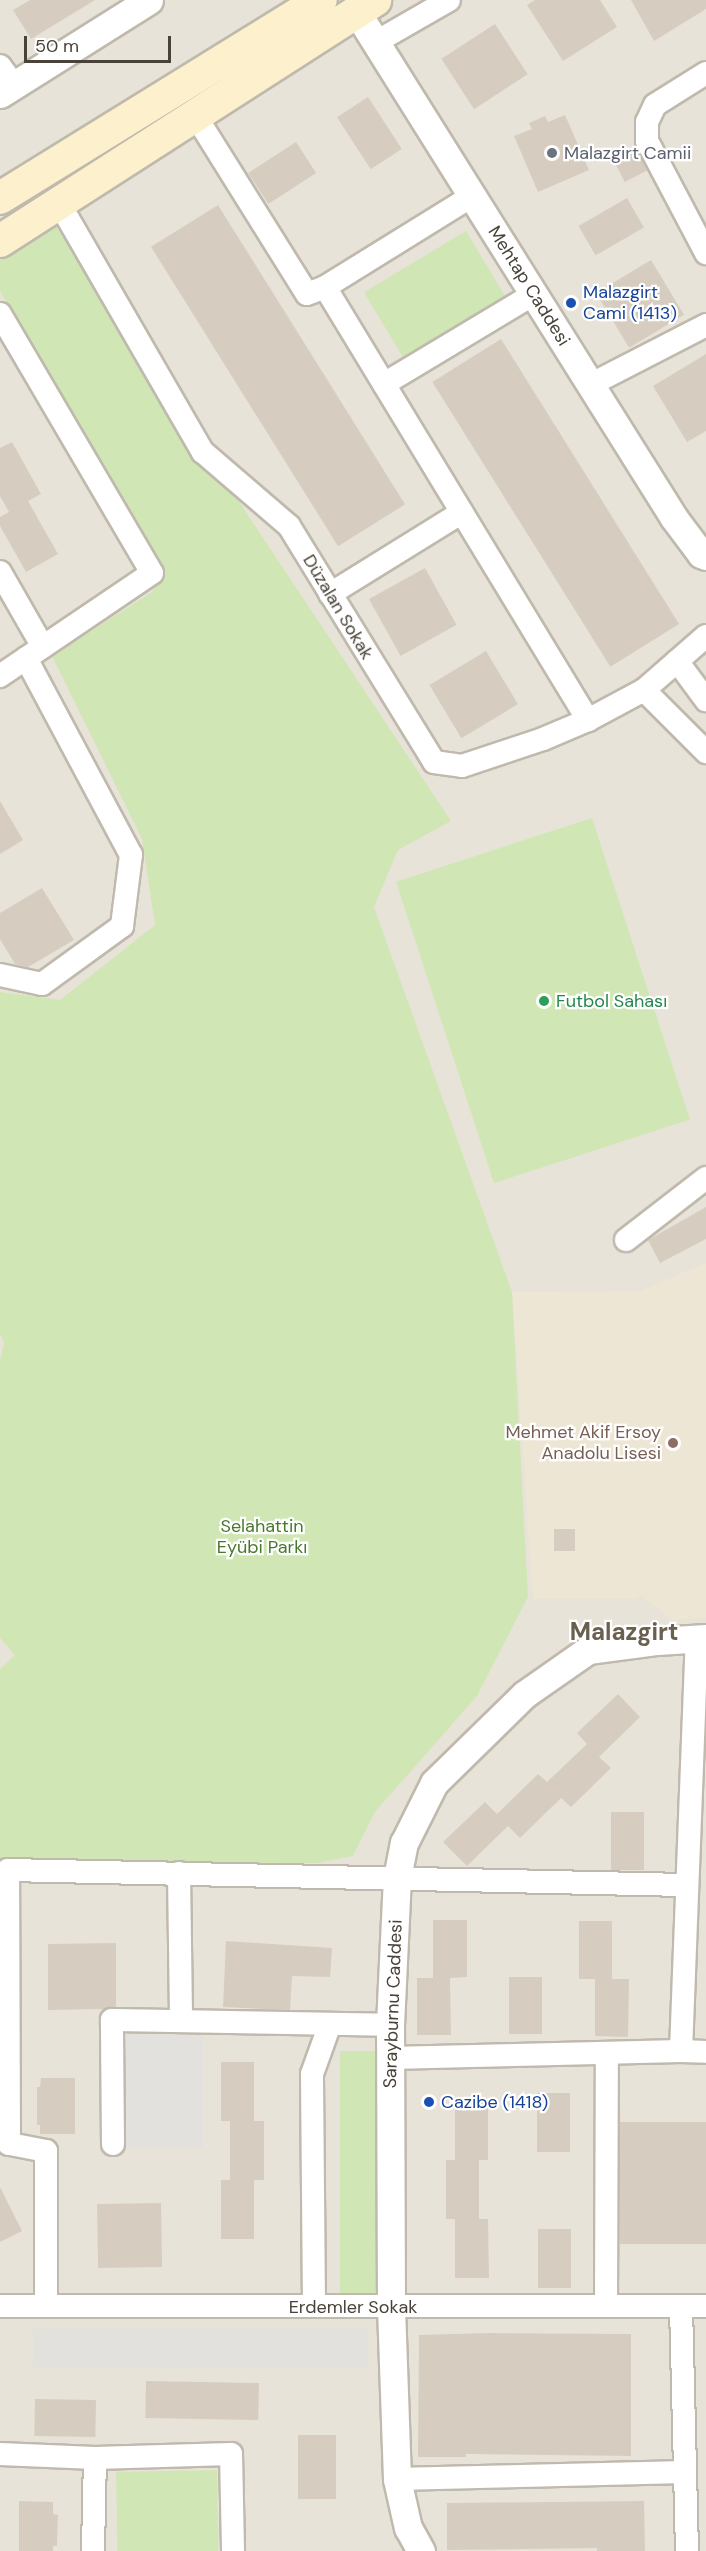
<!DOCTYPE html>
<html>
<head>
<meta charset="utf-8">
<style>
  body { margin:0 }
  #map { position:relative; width:706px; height:2551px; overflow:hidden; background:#f4f1ea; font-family:"DM Sans",sans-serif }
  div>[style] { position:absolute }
  .residential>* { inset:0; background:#e8e3d8; transform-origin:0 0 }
  .education>* { inset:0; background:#ede6d4 }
  .green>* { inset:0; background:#d0e7b5; transform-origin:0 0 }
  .parking>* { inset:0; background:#e3e1de; transform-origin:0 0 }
  .building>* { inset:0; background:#d6cdc0; transform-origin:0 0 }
  .roads { filter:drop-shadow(2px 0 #c0b9ad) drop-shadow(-2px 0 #c0b9ad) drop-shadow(0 2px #c0b9ad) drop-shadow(0 -2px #c0b9ad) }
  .minor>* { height:22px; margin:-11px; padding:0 11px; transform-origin:11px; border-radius:11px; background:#fff }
  .tertiary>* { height:27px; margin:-13.5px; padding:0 13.5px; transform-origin:13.5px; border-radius:13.5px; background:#fff }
  .secondary>* { height:32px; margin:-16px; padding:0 16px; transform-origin:16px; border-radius:16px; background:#fcf1cc }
  .dots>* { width:16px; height:16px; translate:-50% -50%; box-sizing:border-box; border:3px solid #fff; border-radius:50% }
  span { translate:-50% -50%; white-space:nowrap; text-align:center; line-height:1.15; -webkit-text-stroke:4.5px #fff; paint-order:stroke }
  .worship-label { font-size:18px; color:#5b616d }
  .left { translate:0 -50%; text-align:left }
  .street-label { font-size:18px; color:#484238 }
  .transit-label { font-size:18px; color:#164399 }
  .leisure-label { font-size:18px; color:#27864d }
  .education-label { font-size:18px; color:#785e54 }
  .right { translate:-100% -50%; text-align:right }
  .park-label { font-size:18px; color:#49782d }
  .district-label { font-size:24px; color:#6a6050; font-weight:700 }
  .scale { position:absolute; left:24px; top:36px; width:147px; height:27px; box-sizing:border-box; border:3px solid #484238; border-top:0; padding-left:8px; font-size:18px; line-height:21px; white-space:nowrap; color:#484238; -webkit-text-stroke:4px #fff; paint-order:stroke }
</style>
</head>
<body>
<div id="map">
  <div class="residential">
    <i style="left:0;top:0;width:706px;height:2551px"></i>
  </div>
  <div class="education">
    <i style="clip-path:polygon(706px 1263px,706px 1618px,671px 1620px,641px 1595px,635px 1599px,533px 1599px,512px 1292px,641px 1291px)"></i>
  </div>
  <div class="green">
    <i style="clip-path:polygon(54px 223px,451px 821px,398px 850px,374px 907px,512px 1292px,528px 1597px,477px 1696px,375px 1812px,353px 1856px,317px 1863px,0 1862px,0 1669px,15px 1655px,0 1638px,0 1361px,4px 1342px,0 1334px,0 992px,60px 1000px,155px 925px,142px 839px,52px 656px,152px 592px,163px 573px,0 291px,0 257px)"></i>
    <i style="left:466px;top:231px;width:79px;height:119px;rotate:59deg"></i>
    <i style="left:592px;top:818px;width:317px;height:206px;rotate:72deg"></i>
    <i style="left:377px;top:2051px;width:243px;height:37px;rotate:90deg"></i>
    <i style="left:217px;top:2470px;width:81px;height:101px;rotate:89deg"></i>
  </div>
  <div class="parking">
    <i style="left:122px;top:2033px;width:81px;height:115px"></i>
    <i style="left:33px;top:2329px;width:335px;height:38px"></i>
  </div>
  <div class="building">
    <i style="clip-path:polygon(30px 0,95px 0,31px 39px,13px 10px)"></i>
    <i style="clip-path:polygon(535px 0,600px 0,617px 27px,563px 61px,527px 5px)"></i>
    <i style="clip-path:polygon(631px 0,706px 0,706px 9px,654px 41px)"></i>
    <i style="left:495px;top:24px;width:60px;height:64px;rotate:57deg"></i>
    <i style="left:368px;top:97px;width:62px;height:37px;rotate:57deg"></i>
    <i style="clip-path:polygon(565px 115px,589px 170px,538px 192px,514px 136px,532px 129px,529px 123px,545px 116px,548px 122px)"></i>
    <i style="left:296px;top:142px;width:37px;height:57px;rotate:57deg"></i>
    <i style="left:637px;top:151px;width:22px;height:25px;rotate:63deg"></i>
    <i style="left:627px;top:198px;width:34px;height:56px;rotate:60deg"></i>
    <i style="left:218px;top:205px;width:353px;height:79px;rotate:58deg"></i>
    <i style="left:651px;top:260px;width:64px;height:64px;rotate:59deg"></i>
    <i style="left:501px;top:339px;width:336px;height:81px;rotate:58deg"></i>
    <i style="clip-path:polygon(706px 354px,706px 431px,687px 442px,653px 386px)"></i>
    <i style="clip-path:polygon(12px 442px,41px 494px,28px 501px,58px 554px,26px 572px,0 526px,0 517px,9px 512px,0 496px,0 448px)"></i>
    <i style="left:425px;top:568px;width:65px;height:64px;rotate:61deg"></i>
    <i style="left:486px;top:651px;width:62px;height:66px;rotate:59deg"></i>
    <i style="clip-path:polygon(0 801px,23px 840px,0 854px)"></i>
    <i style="clip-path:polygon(42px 888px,74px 940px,28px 967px,15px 964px,0 939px,0 913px)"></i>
    <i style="clip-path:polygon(706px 1207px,706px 1239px,660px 1263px,648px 1240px)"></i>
    <i style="left:575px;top:1529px;width:22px;height:21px;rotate:90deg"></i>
    <i style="clip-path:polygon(618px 1694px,640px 1717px,599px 1757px,611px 1768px,571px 1807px,561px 1798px,520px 1838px,508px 1826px,467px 1866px,443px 1842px,485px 1802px,497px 1814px,538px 1774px,547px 1782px,587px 1744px,577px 1733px)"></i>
    <i style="left:611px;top:1812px;width:33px;height:58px"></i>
    <i style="clip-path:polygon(433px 1920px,467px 1920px,467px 1977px,450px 1978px,451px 2035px,417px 2035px,417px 1978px,433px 1978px)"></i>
    <i style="clip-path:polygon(579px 1921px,612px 1921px,612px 1979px,629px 1979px,628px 2037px,595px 2036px,595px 1979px,579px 1979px)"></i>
    <i style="clip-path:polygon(226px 1941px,332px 1948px,330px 1977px,292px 1976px,290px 2010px,223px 2007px)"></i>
    <i style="clip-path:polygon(116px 1943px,116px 2007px,104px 2009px,48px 2010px,48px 1944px)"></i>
    <i style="left:509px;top:1977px;width:33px;height:57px"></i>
    <i style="clip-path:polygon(221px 2062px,254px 2062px,254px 2121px,264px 2121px,264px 2180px,254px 2180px,254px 2239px,221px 2239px,221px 2180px,230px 2180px,230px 2121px,221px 2121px)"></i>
    <i style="clip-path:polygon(41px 2078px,75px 2078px,75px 2134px,40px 2134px,40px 2125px,37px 2125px,37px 2087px,40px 2087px)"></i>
    <i style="left:537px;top:2093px;width:33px;height:59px"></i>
    <i style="clip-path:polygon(488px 2100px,488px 2160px,479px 2160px,479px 2219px,488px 2219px,489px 2278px,455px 2278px,455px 2219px,446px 2219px,446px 2160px,455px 2160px,455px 2101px)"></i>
    <i style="left:620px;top:2122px;width:86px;height:122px"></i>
    <i style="clip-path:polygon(0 2187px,22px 2231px,0 2242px)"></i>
    <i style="left:161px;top:2203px;width:64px;height:64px;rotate:89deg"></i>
    <i style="left:538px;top:2229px;width:33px;height:59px"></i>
    <i style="clip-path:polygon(489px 2333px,631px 2334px,631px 2456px,466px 2454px,466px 2457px,418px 2457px,419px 2335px)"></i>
    <i style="left:146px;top:2381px;width:113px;height:37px;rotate:1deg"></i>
    <i style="left:35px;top:2399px;width:61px;height:37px;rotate:1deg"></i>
    <i style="left:298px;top:2435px;width:38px;height:64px"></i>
    <i style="clip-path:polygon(19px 2501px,53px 2502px,53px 2514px,58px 2515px,57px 2546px,53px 2546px,53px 2551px,19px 2551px)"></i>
    <i style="clip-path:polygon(644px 2501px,645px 2551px,597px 2551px,597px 2548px,447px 2550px,447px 2503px)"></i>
  </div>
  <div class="roads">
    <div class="minor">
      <i style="left:376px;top:42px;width:84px;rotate:-29.9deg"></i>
      <i style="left:0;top:66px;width:24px;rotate:54deg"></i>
      <i style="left:706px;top:73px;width:60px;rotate:147.9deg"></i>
      <i style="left:655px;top:105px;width:19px;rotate:115deg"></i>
      <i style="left:647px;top:122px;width:19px;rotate:90deg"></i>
      <i style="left:647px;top:141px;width:127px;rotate:62.2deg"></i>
      <i style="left:195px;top:115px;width:211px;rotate:58deg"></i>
      <i style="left:307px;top:294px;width:19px;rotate:-21deg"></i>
      <i style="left:472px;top:196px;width:173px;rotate:148.2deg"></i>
      <i style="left:325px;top:287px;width:507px;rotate:58.73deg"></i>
      <i style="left:59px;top:203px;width:288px;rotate:60deg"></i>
      <i style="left:203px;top:452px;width:113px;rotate:40.7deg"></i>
      <i style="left:289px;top:526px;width:277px;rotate:58.4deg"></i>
      <i style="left:434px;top:762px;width:28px;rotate:8deg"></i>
      <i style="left:462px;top:766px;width:85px;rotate:-18.4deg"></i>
      <i style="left:543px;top:739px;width:49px;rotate:-22.9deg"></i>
      <i style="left:588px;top:720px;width:64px;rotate:-28.2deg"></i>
      <i style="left:644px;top:690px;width:88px;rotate:45deg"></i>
      <i style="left:0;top:314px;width:300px;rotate:59.6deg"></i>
      <i style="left:152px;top:573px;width:184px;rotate:145.9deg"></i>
      <i style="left:384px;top:384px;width:175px;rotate:-31deg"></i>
      <i style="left:590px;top:385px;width:131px;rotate:-27.3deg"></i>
      <i style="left:0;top:572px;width:86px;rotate:60.2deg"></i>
      <i style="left:330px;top:594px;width:155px;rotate:-31.8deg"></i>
      <i style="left:677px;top:661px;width:49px;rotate:53.4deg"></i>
      <i style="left:644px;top:690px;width:82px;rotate:-41.1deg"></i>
      <i style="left:0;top:975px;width:43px;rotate:12.1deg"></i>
      <i style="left:42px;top:984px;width:99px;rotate:-35.9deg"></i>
      <i style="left:122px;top:926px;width:72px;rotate:-82.8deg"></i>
      <i style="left:131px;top:855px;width:223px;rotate:-118.1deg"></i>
      <i style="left:626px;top:1240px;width:101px;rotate:-37.8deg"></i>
      <i style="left:179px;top:1873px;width:148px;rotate:89.2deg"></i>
      <i style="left:681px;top:2051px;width:25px;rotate:2deg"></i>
      <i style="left:390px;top:2058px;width:291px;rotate:-1.4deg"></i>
      <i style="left:681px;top:2051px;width:413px;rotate:-87.8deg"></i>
      <i style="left:113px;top:2144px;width:124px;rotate:-90.5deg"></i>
      <i style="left:112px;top:2020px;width:278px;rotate:1deg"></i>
      <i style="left:0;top:2306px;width:706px"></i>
      <i style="left:46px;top:2306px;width:155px;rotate:-90deg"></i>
      <i style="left:46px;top:2151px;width:38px;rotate:-169deg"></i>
      <i style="left:9px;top:2144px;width:274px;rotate:-90.2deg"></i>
      <i style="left:8px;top:1870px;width:679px;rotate:1.27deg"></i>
      <i style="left:314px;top:2306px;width:232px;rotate:-90.5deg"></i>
      <i style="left:312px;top:2074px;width:53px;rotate:-70.2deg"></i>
      <i style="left:606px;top:2306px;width:253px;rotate:-89.8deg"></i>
      <i style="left:681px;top:2306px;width:245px;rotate:88.6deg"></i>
      <i style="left:0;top:2454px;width:95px;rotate:2.4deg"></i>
      <i style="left:95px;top:2458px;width:136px;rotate:-1.7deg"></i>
      <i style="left:231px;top:2454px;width:97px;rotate:88.8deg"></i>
      <i style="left:397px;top:2479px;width:288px;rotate:-1.4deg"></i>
      <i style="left:93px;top:2551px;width:93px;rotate:-88.8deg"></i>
    </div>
    <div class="tertiary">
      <i style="left:356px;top:11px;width:598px;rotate:57.9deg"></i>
      <i style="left:674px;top:518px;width:45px;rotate:53.1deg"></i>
      <i style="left:701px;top:554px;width:5px;rotate:22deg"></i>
      <i style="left:0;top:94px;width:176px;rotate:-32.2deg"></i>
      <i style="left:421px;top:2551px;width:26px;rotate:-119deg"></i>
      <i style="left:408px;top:2528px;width:50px;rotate:-102.7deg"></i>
      <i style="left:397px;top:2479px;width:172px;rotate:-92deg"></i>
      <i style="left:391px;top:2307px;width:282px;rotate:-90.2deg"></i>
      <i style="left:390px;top:2025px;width:147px;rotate:-87.3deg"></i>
      <i style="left:397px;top:1878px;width:36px;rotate:-79deg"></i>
      <i style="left:404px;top:1843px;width:67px;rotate:-63.4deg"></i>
      <i style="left:434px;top:1783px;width:127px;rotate:-44.4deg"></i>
      <i style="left:525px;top:1694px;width:77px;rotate:-34.9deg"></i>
      <i style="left:588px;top:1650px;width:70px;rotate:-7.4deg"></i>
      <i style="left:657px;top:1641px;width:49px;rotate:-3.5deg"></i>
    </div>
    <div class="secondary">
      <i style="left:0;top:198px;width:377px;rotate:-31.7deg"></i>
      <i style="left:0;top:241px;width:446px;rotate:-32.7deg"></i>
    </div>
  </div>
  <div class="dots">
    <i style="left:552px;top:153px;background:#6b7280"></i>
    <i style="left:571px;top:303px;background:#1a4fb4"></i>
    <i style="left:544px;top:1001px;background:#2e9e5b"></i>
    <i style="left:673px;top:1443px;background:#8d6e63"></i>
    <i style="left:429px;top:2102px;background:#1a4fb4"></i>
  </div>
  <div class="worship-label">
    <span class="left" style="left:564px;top:153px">Malazgirt Camii</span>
  </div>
  <div class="street-label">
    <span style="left:529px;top:286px;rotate:58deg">Mehtap Caddesi</span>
    <span style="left:338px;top:607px;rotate:59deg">Düzalan Sokak</span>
    <span style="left:393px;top:2004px;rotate:-88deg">Sarayburnu Caddesi</span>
    <span style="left:353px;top:2307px">Erdemler Sokak</span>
  </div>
  <div class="transit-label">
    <span class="left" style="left:583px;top:303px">Malazgirt<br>Cami (1413)</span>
    <span class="left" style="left:441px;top:2102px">Cazibe (1418)</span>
  </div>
  <div class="leisure-label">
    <span class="left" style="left:556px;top:1001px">Futbol Sahası</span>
  </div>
  <div class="education-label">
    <span class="right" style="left:661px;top:1443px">Mehmet Akif Ersoy<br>Anadolu Lisesi</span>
  </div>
  <div class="park-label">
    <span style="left:262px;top:1537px">Selahattin<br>Eyübi Parkı</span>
  </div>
  <div class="district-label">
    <span style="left:624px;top:1632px">Malazgirt</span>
  </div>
  <div class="scale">50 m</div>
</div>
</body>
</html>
